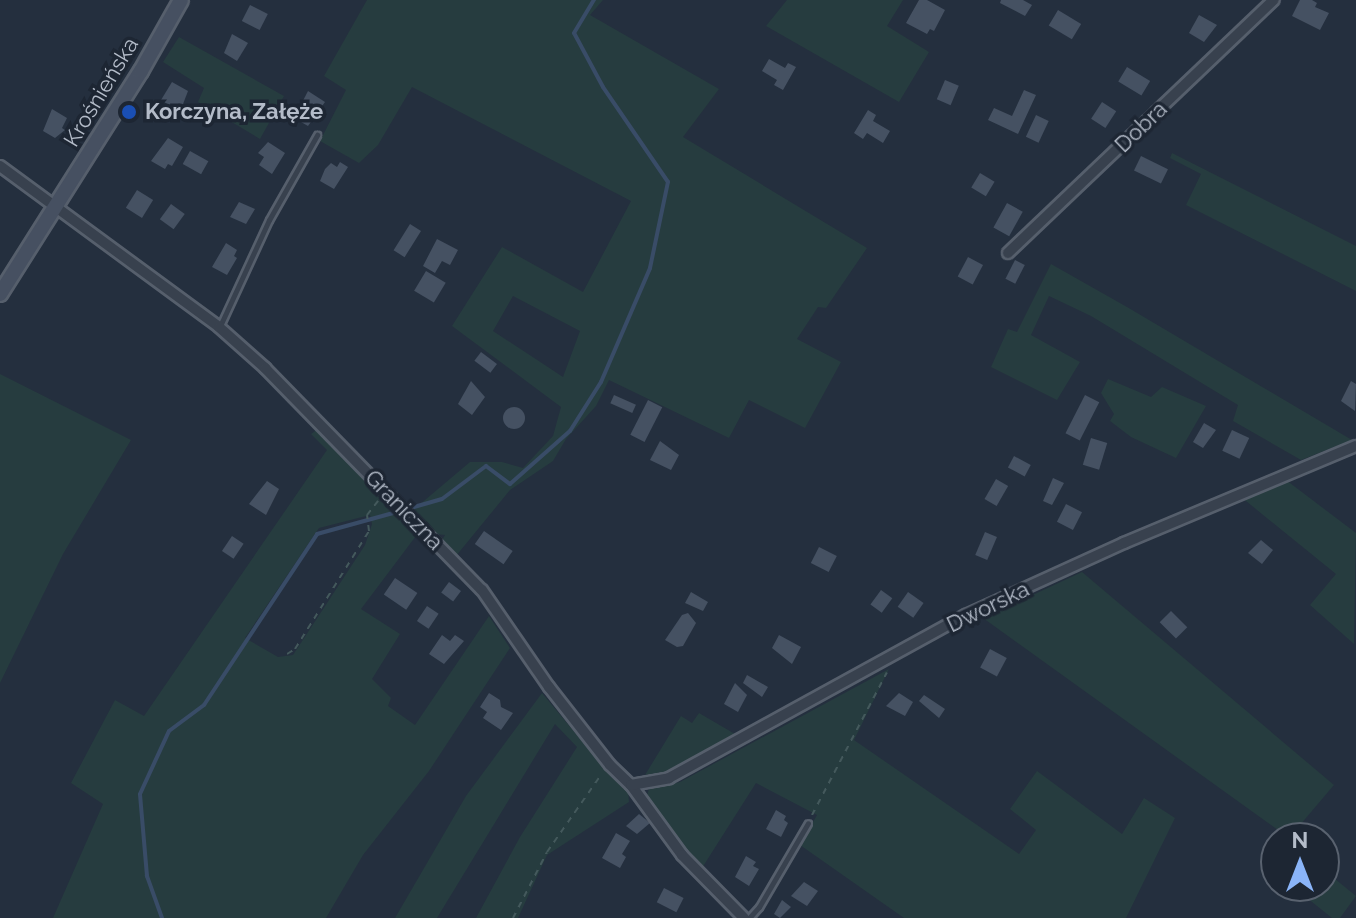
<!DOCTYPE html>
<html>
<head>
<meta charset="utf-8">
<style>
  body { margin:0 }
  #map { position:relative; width:1356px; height:918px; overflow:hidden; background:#242f3e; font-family:Raleway,sans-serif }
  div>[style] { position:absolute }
  .green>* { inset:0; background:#263c3f }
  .stream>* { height:4px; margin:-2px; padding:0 2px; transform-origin:2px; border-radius:2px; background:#394c67 }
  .building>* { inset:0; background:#455162; transform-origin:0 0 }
  .round { border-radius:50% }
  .path>* { height:2px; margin-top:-1px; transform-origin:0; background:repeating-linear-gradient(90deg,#44595c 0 6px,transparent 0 12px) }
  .roads { filter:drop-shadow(2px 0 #565f6c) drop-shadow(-2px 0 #565f6c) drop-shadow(0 2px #565f6c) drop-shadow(0 -2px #565f6c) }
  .service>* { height:5px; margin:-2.5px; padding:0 2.5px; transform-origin:2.5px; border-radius:2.5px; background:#38414e }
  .minor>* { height:10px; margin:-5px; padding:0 5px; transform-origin:5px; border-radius:5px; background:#38414e }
  .secondary>* { height:14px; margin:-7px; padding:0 7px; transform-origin:7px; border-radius:7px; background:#465061 }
  .dots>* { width:22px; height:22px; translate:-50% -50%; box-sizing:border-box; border:4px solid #1d2633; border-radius:50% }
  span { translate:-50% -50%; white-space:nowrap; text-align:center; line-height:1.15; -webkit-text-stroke:7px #1d2633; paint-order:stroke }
  .street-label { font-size:22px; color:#b4bcc9 }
  .poi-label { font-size:22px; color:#b4bcc9; font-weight:700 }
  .left { translate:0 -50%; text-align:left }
  .north { position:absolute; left:1260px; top:822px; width:80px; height:80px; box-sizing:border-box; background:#1d2633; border:2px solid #59626f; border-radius:50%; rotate:0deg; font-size:22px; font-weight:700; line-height:32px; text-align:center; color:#b4bcc9 }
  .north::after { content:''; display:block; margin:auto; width:28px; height:36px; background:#8ab4f8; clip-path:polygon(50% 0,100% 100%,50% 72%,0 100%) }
</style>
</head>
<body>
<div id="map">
  <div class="green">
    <i style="clip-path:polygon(evenodd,367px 0,603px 0,590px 15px,719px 89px,683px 137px,867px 248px,826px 308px,818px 307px,797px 339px,841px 362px,805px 428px,749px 400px,729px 438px,609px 380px,596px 406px,566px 439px,553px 461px,510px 490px,456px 556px,441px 542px,445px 535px,436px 534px,412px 511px,470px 462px,502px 462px,523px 468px,553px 436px,561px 407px,452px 326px,502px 247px,583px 292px,631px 201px,412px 87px,378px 145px,359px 163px,320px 141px,346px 90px,324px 76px,367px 0,513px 296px,580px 331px,563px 377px,493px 331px,513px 296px)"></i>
    <i style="clip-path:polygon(787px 0,903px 0,887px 26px,929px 52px,899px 102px,766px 26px)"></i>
    <i style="clip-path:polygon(179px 37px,284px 96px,260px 139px,198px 102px,204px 88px,163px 62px)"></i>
    <i style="clip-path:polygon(1172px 153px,1356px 246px,1356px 291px,1186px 205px,1201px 174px,1170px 158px)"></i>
    <i style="clip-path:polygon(1051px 264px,1127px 307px,1352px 440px,1301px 460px,1233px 421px,1238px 405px,1091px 316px,1049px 296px,1031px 335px,1080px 362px,1057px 400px,991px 367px,1008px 329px,1017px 332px)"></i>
    <i style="clip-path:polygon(0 374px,131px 440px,63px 554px,0 683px)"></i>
    <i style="clip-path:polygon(1108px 379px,1151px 397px,1162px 387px,1206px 406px,1176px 458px,1131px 437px,1110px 421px,1114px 414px,1101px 393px)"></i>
    <i style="clip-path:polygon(evenodd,318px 429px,419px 532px,361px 609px,400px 634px,372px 679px,391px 698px,388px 706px,415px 725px,489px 616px,510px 648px,429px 771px,363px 855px,326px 918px,53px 918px,103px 804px,71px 783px,115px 700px,144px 716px,327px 450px,311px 434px,318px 429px,370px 515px,372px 524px,365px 545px,293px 655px,278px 657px,245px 638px,319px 528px,370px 515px)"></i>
    <i style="clip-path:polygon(1286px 480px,1356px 533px,1354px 644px,1310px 605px,1336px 574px,1241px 497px)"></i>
    <i style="clip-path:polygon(1082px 572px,1334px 785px,1289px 838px,983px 618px)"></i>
    <i style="clip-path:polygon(889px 669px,854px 740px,1019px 854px,1036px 830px,1010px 809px,1037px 771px,1122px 834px,1144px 798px,1175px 818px,1126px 918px,904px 918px,800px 845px,817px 815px,756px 783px,702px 868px,645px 801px,649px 789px,680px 782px)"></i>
    <i style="clip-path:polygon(542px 693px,611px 776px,628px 789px,629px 802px,547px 855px,518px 918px,476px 918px,520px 837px,577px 747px,555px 724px,437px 918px,395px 918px,466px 796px)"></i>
    <i style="clip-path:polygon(699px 713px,735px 734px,669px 771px,645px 775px,681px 716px,692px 723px)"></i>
    <i style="clip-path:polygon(1324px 870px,1356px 896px,1340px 918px,1332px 918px,1292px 886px,1324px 886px)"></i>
  </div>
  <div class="stream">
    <i style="left:414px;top:507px;width:29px;rotate:-16deg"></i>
    <i style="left:442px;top:499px;width:55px;rotate:-36.9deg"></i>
    <i style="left:486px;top:466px;width:30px;rotate:37deg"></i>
    <i style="left:510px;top:484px;width:80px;rotate:-41.5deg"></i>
    <i style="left:570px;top:431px;width:58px;rotate:-57.7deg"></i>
    <i style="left:601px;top:382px;width:124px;rotate:-66.7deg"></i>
    <i style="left:650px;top:268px;width:88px;rotate:-78.2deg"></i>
    <i style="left:668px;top:182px;width:115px;rotate:-124.4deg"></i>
    <i style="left:603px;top:87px;width:61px;rotate:-118.2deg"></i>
    <i style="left:574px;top:33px;width:39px;rotate:-59deg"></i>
    <i style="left:162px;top:918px;width:45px;rotate:-109.7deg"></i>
    <i style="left:147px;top:876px;width:82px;rotate:-94.9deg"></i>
    <i style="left:140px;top:794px;width:69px;rotate:-65.3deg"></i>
    <i style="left:169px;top:731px;width:44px;rotate:-36.6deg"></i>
    <i style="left:204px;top:705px;width:205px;rotate:-56.5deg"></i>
    <i style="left:317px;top:534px;width:79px;rotate:-15.4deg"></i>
  </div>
  <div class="building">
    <i style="clip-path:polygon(919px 0,927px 0,945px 10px,934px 31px,930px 29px,927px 34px,906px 23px)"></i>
    <i style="clip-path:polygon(1001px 0,1023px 0,1032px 5px,1025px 16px,1000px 3px)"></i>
    <i style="clip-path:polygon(1300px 0,1312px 0,1317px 3px,1315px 7px,1329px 13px,1320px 30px,1292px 16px)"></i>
    <i style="left:250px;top:5px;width:20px;height:18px;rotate:27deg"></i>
    <i style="left:1058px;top:10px;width:27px;height:18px;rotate:31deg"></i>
    <i style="clip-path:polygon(1199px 15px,1217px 25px,1204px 42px,1189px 33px)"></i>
    <i style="clip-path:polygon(232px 34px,248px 43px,237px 61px,224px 53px)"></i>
    <i style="clip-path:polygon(769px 59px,785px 68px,788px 63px,796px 67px,783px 90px,774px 85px,777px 80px,762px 71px)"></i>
    <i style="left:1127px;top:67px;width:27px;height:17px;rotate:31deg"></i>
    <i style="left:945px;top:80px;width:15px;height:21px;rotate:23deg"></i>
    <i style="clip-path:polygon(172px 82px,188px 91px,180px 112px,161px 100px)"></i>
    <i style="clip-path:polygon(1024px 90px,1036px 95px,1018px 134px,988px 120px,994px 108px,1012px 116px)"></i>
    <i style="clip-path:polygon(308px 91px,325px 102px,308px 126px,294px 118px)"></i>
    <i style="left:1102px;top:102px;width:17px;height:20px;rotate:33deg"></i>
    <i style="clip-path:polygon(52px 109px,67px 118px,62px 128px,65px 130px,55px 138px,43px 131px)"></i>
    <i style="clip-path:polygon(868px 110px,876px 115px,873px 121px,890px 131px,883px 143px,867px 133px,863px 139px,854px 133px)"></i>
    <i style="left:1036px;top:115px;width:14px;height:24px;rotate:25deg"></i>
    <i style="clip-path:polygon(168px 138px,183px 147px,172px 166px,168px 164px,165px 169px,151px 161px)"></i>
    <i style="clip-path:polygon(268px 142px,285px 153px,272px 174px,259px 165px,264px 157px,258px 153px)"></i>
    <i style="left:190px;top:151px;width:21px;height:15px;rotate:29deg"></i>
    <i style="left:1141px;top:156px;width:30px;height:16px;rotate:26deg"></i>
    <i style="clip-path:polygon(340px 162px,348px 167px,334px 189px,320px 181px,325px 169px,331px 163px,337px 167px)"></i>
    <i style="left:980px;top:173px;width:17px;height:17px;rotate:31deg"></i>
    <i style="left:137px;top:190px;width:19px;height:21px;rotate:32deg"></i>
    <i style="clip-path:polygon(239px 202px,255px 209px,246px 224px,230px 217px)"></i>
    <i style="left:1007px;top:203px;width:18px;height:28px;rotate:29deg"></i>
    <i style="left:171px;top:204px;width:17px;height:19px;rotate:36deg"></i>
    <i style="left:410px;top:224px;width:13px;height:31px;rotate:32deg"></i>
    <i style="clip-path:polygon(437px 239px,458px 250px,450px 265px,442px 261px,435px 273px,423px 266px)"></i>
    <i style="clip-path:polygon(226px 243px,237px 250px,234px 256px,237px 258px,227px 275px,212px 267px)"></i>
    <i style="left:968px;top:257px;width:17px;height:22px;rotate:28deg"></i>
    <i style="left:1015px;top:260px;width:11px;height:21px;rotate:27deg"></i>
    <i style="left:426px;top:271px;width:23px;height:23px;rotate:31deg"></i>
    <i style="left:481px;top:352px;width:20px;height:11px;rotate:37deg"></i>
    <i style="clip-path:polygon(471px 381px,485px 397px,472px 415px,458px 404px)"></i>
    <i style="clip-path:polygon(1351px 381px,1356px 384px,1355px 411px,1341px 401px)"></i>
    <i style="left:614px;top:395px;width:24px;height:9px;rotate:24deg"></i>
    <i style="left:1085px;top:395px;width:16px;height:43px;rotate:27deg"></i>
    <i style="left:648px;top:400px;width:16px;height:39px;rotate:27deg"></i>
    <i class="round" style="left:503px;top:407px;width:22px;height:22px"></i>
    <i style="clip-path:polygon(1204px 423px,1216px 430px,1203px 448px,1193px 442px)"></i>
    <i style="left:1232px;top:430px;width:19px;height:23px;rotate:25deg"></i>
    <i style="left:1091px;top:438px;width:17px;height:28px;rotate:17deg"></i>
    <i style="clip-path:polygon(660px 441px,679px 455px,671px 470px,650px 460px)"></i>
    <i style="left:1014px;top:456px;width:19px;height:13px;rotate:28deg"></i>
    <i style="clip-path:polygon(1053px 478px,1064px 483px,1052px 505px,1043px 501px)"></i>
    <i style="left:996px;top:479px;width:14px;height:23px;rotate:30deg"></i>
    <i style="clip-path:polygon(267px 481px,279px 489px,266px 515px,249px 504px)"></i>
    <i style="left:1066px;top:504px;width:18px;height:20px;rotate:27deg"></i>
    <i style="left:484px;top:531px;width:35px;height:16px;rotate:35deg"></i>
    <i style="left:985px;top:532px;width:13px;height:25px;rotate:23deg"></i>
    <i style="left:232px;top:536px;width:14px;height:18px;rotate:34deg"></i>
    <i style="clip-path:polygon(1261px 540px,1273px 550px,1262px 564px,1248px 553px)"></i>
    <i style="left:819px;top:547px;width:20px;height:18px;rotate:27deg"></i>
    <i style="left:395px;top:578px;width:27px;height:20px;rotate:34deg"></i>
    <i style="left:449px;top:582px;width:15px;height:13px;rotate:37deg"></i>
    <i style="left:881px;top:590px;width:14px;height:18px;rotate:36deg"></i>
    <i style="clip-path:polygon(691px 592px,708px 602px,703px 611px,685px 603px)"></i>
    <i style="left:908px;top:592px;width:19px;height:18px;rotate:35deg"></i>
    <i style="left:427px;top:606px;width:14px;height:18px;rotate:34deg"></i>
    <i style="left:1171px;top:611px;width:23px;height:16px;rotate:45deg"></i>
    <i style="clip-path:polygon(688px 613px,696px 623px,683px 646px,677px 647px,665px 640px,682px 615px)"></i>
    <i style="clip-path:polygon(442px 635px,450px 641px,455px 635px,464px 641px,444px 664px,429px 654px)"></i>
    <i style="clip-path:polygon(779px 635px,801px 647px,792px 664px,772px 648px)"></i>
    <i style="left:990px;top:649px;width:19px;height:21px;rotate:28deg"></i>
    <i style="clip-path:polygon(747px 675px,768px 687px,762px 697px,743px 683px)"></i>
    <i style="clip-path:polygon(735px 683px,747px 695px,738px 712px,724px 704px)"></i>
    <i style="clip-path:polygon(489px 693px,500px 700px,501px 707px,513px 713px,501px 730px,483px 718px,487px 712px,480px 707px)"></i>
    <i style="clip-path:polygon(899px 693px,913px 702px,905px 716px,886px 706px)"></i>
    <i style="clip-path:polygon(924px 695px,945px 709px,939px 718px,919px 701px)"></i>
    <i style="clip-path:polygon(776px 810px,786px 816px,784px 820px,788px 823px,781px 837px,766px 829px)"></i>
    <i style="clip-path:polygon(639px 814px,650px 823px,637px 834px,626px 826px)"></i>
    <i style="clip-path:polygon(616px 833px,630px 841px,622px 854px,626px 857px,620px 868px,602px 858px)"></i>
    <i style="clip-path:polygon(746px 856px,756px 862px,753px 866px,759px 869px,749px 886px,735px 877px)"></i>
    <i style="clip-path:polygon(804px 882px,818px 891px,807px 906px,791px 896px)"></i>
    <i style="left:664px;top:888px;width:22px;height:16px;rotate:27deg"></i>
    <i style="clip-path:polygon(782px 900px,791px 907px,780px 918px,774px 914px)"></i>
  </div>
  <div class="path">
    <i style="left:287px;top:654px;width:9px;rotate:-32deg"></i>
    <i style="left:295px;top:649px;width:139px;rotate:-57.9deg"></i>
    <i style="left:369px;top:531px;width:16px;rotate:-97deg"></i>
    <i style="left:367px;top:515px;width:18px;rotate:-52deg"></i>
    <i style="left:812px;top:815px;width:161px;rotate:-62.3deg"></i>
    <i style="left:513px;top:918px;width:74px;rotate:-62.7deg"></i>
    <i style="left:547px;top:852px;width:94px;rotate:-55deg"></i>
  </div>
  <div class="roads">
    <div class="service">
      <i style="left:220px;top:326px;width:117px;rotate:-65.2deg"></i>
      <i style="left:269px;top:220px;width:98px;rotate:-60.5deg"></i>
      <i style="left:749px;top:918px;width:15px;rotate:-48deg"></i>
      <i style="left:759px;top:907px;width:97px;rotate:-59.7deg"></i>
    </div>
    <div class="minor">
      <i style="left:0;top:166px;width:272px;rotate:36.3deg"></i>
      <i style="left:219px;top:327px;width:62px;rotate:41.7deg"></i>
      <i style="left:265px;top:368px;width:310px;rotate:45.7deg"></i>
      <i style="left:482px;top:590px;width:118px;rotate:55.4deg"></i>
      <i style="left:549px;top:687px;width:99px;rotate:52deg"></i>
      <i style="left:610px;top:765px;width:29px;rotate:44deg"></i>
      <i style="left:631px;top:785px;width:87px;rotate:53.9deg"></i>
      <i style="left:682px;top:855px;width:88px;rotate:45.5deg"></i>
      <i style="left:1008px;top:253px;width:367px;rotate:-43.6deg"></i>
      <i style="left:631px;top:785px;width:39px;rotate:-10deg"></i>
      <i style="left:669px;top:778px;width:339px;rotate:-28.8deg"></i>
      <i style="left:966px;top:615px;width:174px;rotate:-24.5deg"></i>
      <i style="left:1124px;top:543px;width:251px;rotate:-22.7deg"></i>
    </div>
    <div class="secondary">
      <i style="left:0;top:294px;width:264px;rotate:-57.7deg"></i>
      <i style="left:141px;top:71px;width:81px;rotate:-60.6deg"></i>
    </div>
  </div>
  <div class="dots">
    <i style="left:129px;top:112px;background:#1a4fb4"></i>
  </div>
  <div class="street-label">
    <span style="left:101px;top:92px;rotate:-59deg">Krośnieńska</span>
    <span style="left:1141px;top:127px;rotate:-44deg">Dobra</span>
    <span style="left:404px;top:510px;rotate:46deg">Graniczna</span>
    <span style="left:988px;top:607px;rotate:-26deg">Dworska</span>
  </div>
  <div class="poi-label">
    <span class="left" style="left:145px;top:112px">Korczyna, Załęże</span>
  </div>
  <div class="north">N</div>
</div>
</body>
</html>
